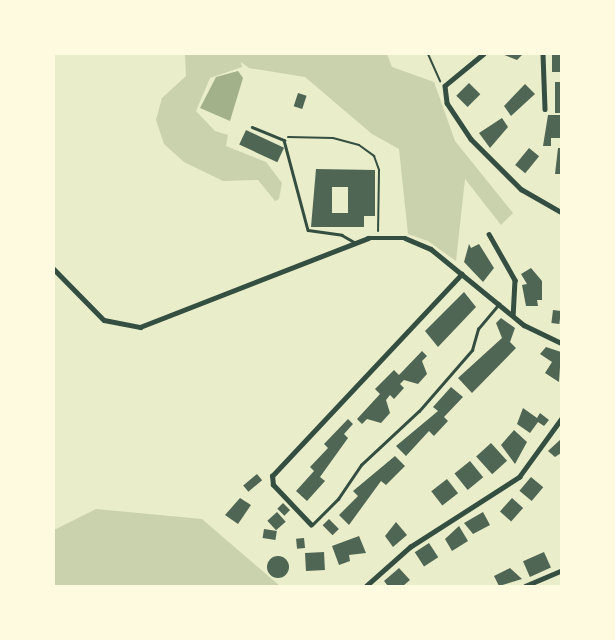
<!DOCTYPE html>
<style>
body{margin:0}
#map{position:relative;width:615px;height:640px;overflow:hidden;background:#e9edc9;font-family:Overpass,sans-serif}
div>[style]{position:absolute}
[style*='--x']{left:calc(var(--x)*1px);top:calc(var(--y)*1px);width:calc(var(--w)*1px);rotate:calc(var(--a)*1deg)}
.green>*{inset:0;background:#cad2ad}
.water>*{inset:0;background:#a3b18a}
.building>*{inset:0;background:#4f6655;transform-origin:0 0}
.round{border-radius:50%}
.path>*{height:2px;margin:-1px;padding:0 1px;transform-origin:1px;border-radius:1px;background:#344e41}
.service>*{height:2.5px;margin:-1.25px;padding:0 1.25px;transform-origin:1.25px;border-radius:1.25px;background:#344e41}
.minor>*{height:4.5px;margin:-2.25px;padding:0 2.25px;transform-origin:2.25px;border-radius:2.25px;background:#344e41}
span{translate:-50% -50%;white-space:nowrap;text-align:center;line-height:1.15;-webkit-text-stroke:4.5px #fefae0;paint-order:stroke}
.frame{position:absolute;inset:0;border:55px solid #fefae0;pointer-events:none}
</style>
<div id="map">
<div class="green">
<div style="clip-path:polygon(185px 54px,387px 54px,392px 67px,434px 82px,455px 141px,513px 213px,501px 225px,465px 179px,456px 261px,428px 241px,408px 234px,399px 149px,372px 134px,305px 77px,249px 68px,241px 62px,242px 67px,210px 78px,196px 111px,215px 131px,228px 135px,226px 146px,266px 162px,282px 183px,279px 199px,275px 201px,258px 180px,223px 181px,184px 162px,164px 144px,156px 120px,162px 98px,186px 76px)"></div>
<div style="clip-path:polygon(96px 509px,202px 519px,280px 586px,54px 586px,54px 530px)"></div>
</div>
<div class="water">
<div style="clip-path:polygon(238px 71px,243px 78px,230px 121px,200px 108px,216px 77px)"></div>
</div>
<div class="building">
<div style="clip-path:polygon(502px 54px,523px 54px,517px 60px)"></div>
<div style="left:552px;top:54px;width:9px;height:18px"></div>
<div style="left:555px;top:82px;width:6px;height:31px"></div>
<div style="left:469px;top:83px;width:16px;height:18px;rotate:45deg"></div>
<div style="clip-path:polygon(525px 84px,535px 94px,511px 116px,504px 106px)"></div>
<div style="left:298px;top:93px;width:9px;height:14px;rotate:18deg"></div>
<div style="clip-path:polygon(548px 115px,561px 115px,561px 138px,551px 138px,551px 146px,543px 146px)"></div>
<div style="clip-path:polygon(502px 118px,508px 127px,490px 148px,479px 133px)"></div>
<div style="left:246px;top:130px;width:42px;height:16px;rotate:25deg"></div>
<div style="left:529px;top:148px;width:13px;height:22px;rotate:39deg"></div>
<div style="clip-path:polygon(558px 148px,561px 148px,561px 174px,555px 174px)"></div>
<div style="clip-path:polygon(evenodd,316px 169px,375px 170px,375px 216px,364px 216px,364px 227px,311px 227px,316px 169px,332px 187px,348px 187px,348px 213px,332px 213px,332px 187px)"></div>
<div style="clip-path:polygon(469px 244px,471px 248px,479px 244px,494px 268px,483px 282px,464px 262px)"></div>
<div style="clip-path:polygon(531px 268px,542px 281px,542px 300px,537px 300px,538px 306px,526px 306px,522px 285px,527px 284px,521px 274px)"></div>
<div style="clip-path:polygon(464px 292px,476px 307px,438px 347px,425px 331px)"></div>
<div style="left:553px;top:310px;width:8px;height:13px;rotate:7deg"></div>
<div style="clip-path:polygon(501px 318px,515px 328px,510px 342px,516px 348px,472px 393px,458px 378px,502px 338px,496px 323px)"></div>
<div style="clip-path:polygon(546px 347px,561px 352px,559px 382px,545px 373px,552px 362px,540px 354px)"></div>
<div style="clip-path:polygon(422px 351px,427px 356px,422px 361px,427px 374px,418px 384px,404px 380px,400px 384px,404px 388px,394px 399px,390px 395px,386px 400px,390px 413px,381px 423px,367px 419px,362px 424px,357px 419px,380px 394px,375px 389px,394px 370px,399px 375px)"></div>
<div style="clip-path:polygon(451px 387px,463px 397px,444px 417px,448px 421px,434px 436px,429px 431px,406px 456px,396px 446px,438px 411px,433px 407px)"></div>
<div style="clip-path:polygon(523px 408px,537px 418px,540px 413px,549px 420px,544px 426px,538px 422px,530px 433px,517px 424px)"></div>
<div style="clip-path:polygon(348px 419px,353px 424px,344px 434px,348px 438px,320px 477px,325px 481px,307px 501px,296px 491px,314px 471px,310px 467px,328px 448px,324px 444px)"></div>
<div style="clip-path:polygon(514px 430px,527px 442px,515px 464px,501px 445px)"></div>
<div style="clip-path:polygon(561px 439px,561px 453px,555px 457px,548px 451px)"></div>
<div style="left:491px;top:443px;width:24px;height:20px;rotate:48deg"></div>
<div style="clip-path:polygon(395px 456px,405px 466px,386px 485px,381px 481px,349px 525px,339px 515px,358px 496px,353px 491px)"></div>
<div style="left:470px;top:461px;width:21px;height:20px;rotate:51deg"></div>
<div style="left:257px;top:474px;width:8px;height:18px;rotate:50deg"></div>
<div style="left:531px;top:477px;width:16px;height:18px;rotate:40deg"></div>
<div style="left:447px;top:479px;width:18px;height:20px;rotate:52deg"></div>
<div style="clip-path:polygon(240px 498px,251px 505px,238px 524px,225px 515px)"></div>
<div style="left:512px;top:498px;width:15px;height:18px;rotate:42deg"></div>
<div style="left:283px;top:503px;width:10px;height:8px;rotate:45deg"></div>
<div style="left:277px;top:512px;width:13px;height:13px;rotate:48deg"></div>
<div style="clip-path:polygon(483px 512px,490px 525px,473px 534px,464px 523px)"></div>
<div style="left:329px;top:519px;width:14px;height:9px;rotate:45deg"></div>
<div style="clip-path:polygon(396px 522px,407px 535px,393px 547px,385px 536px)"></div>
<div style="clip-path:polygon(459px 526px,468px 541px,452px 551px,445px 539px)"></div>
<div style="left:264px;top:529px;width:13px;height:9px;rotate:9deg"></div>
<div style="clip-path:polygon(359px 536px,366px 553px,349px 555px,350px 561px,339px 565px,332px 546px)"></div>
<div style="left:304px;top:538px;width:10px;height:8px;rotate:84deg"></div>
<div style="left:429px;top:543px;width:17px;height:17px;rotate:57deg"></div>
<div style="left:324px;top:552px;width:18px;height:19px;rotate:87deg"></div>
<div style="left:544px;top:552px;width:17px;height:23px;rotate:66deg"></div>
<div class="round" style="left:267px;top:556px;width:22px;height:22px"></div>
<div style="clip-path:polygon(399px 568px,410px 580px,403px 586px,388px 586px,384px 581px)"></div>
<div style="clip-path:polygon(510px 568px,522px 579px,499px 586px,494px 576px)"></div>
</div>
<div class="path">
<div style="--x:428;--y:54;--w:30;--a:66"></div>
<div style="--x:288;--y:137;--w:45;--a:1.3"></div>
<div style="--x:333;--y:138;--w:27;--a:15"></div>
<div style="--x:359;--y:145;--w:19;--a:36"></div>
<div style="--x:374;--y:156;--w:15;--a:70"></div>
<div style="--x:379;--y:170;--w:61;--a:90.9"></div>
</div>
<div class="service">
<div style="--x:252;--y:127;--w:35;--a:22"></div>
<div style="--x:284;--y:140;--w:93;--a:75.1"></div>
<div style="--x:308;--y:230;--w:34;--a:8"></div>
<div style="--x:342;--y:235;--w:14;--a:30"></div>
<div style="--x:312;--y:525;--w:37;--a:-45"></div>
<div style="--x:338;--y:499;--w:41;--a:-55.9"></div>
<div style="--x:361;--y:465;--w:79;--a:-43"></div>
<div style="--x:419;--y:411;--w:81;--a:-49"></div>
<div style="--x:472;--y:350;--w:22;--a:-74"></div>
<div style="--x:478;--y:329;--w:33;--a:-50"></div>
</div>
<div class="minor">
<div style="--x:484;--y:54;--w:50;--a:140.6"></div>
<div style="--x:445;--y:86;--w:17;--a:83"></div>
<div style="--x:447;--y:103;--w:43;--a:56.3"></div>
<div style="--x:471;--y:139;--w:71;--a:45"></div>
<div style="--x:521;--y:189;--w:46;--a:29.9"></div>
<div style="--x:543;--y:54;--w:55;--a:87.9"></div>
<div style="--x:489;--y:234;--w:53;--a:60.5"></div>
<div style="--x:515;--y:280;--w:35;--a:93"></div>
<div style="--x:54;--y:269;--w:71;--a:45.6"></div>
<div style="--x:104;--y:320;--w:37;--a:11"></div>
<div style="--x:140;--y:327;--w:245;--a:-21.3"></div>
<div style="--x:368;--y:238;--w:37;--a:0"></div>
<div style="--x:405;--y:238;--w:28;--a:23"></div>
<div style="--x:431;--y:249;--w:120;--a:39.3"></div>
<div style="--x:524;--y:325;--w:41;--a:25.9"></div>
<div style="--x:311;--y:525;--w:55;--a:-133.5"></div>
<div style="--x:273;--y:485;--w:9;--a:-96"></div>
<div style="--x:272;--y:476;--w:277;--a:-46.8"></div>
<div style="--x:366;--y:586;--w:59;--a:-41.6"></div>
<div style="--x:410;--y:547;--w:130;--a:-32.7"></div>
<div style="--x:519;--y:477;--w:72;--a:-54.1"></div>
<div style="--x:525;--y:586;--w:39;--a:-23"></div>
</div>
<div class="frame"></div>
</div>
